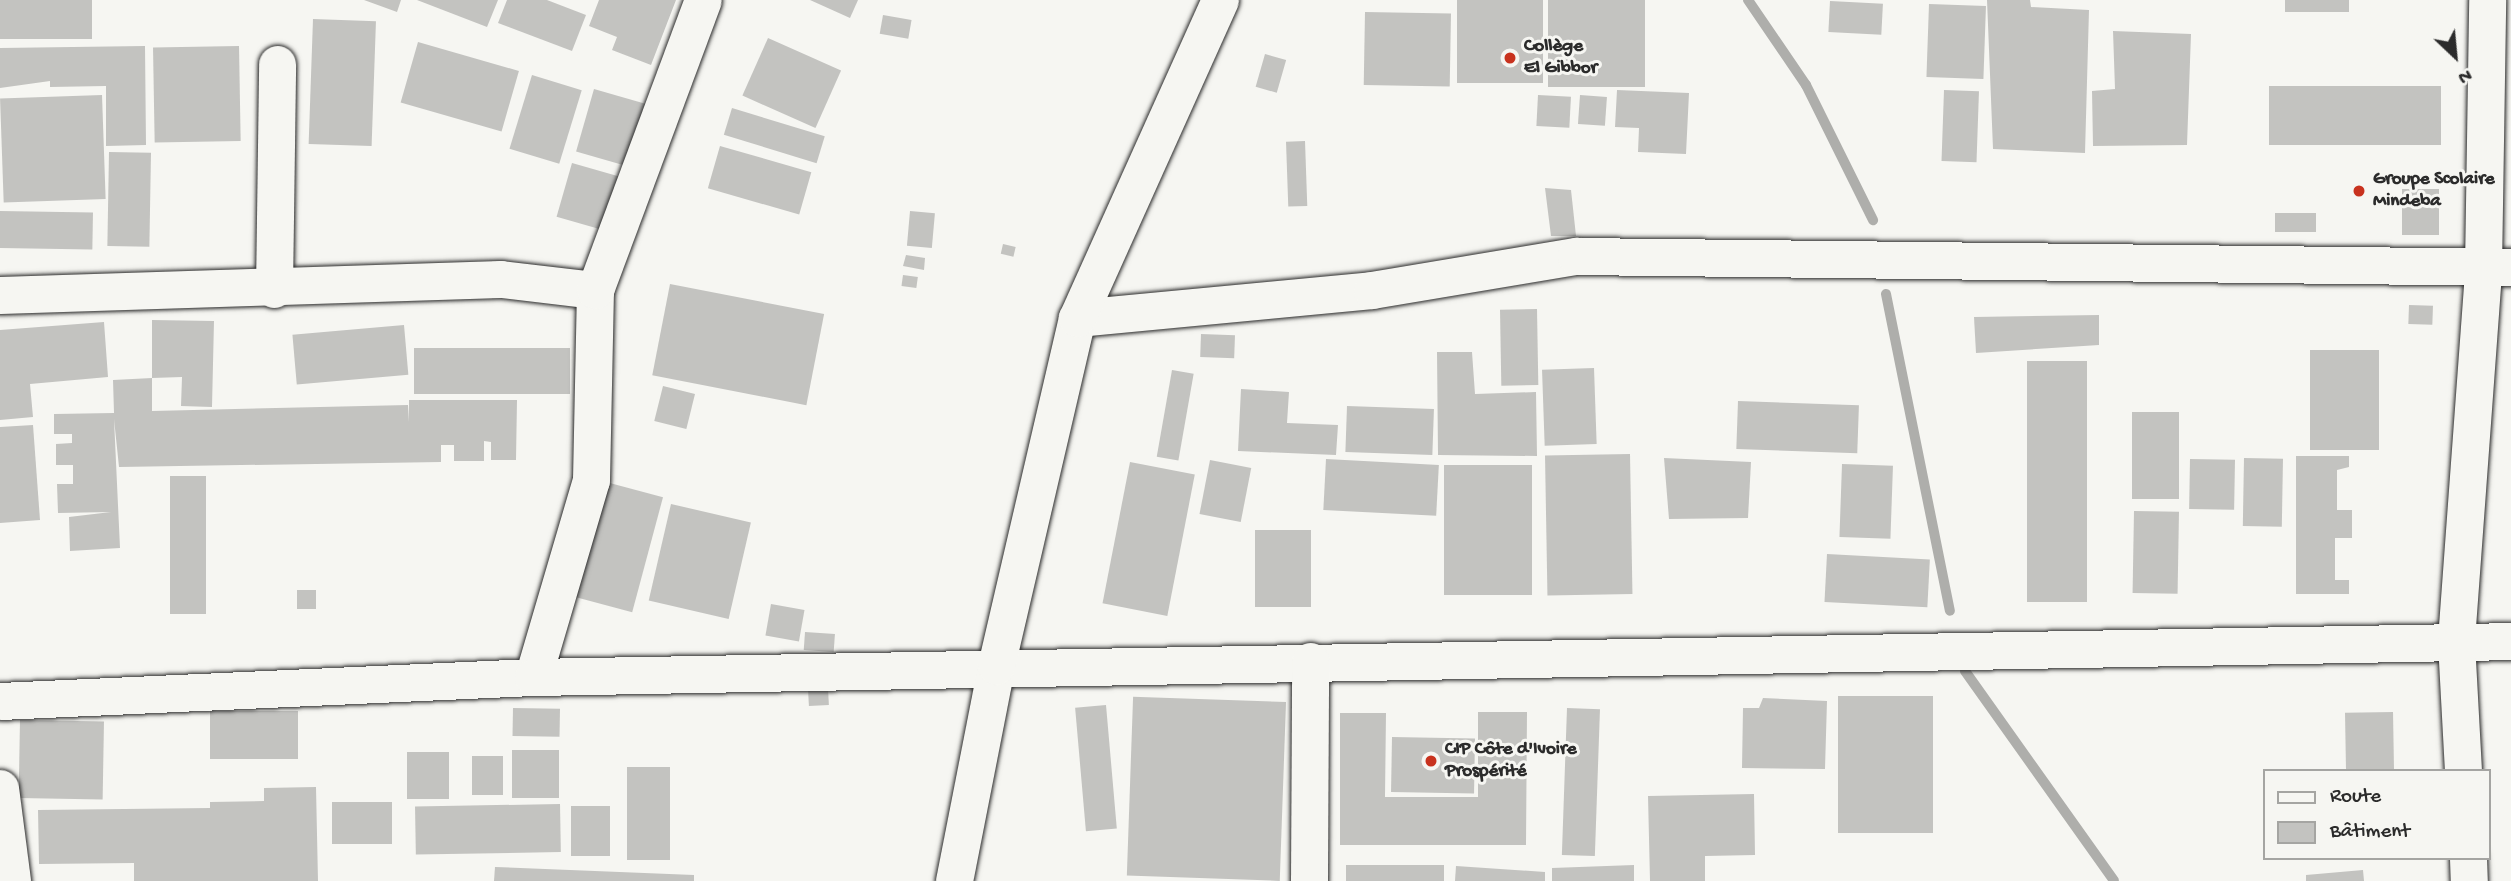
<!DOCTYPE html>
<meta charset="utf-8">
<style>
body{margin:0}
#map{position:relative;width:2511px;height:881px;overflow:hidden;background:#f6f6f2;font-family:"Gochi Hand",sans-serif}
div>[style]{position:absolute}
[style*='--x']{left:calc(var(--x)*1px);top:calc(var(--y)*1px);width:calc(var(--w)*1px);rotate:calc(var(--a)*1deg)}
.stream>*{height:10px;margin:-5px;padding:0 5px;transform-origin:5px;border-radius:5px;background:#aeaeab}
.building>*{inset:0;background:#c3c3c0;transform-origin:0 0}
.roads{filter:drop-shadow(0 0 2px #2b2b2b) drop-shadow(0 0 2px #2b2b2b)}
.minor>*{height:37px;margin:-18.5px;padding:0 18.5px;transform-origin:18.5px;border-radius:18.5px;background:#f6f6f2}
.dots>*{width:19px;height:19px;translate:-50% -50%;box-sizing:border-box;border:4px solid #f6f6f2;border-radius:50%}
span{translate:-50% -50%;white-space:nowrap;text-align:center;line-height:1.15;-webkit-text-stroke:6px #f6f6f2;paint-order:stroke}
.poi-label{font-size:19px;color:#2b2b2b;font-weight:700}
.left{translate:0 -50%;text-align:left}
.legend{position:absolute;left:2263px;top:769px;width:228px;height:91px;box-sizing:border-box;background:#f6f6f2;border:2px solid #a5a5a2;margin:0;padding:9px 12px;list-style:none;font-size:21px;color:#2b2b2b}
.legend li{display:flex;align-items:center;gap:14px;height:35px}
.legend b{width:35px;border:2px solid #a5a5a2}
.north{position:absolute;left:2420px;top:21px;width:70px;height:70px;-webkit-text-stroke:5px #f6f6f2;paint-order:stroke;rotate:154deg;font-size:19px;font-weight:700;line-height:28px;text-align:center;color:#2b2b2b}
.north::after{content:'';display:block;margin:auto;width:24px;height:32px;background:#2b2b2b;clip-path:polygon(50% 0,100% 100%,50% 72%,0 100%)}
</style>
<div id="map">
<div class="stream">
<div style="--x:1748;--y:0;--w:103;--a:55.7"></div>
<div style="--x:1806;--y:85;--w:151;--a:63.6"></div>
<div style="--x:1886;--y:294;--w:323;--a:78.6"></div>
<div style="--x:1965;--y:671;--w:257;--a:54.6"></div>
</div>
<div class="building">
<div style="left:0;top:0;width:92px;height:39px"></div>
<div style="clip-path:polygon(364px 0,401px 0,397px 12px)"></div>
<div style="clip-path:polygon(417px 0,498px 0,487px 27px)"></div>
<div style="clip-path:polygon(507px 0,547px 0,586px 15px,572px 51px,498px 23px)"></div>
<div style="clip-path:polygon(599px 0,676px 0,651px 65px,612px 50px,617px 37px,589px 26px)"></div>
<div style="clip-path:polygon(810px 0,858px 0,850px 18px)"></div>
<div style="left:1457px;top:0;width:86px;height:83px"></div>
<div style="left:1548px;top:0;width:97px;height:87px"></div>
<div style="clip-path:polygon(1987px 0,2030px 0,2031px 7px,2089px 10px,2085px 153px,1993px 149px)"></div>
<div style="left:2285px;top:0;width:64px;height:12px"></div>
<div style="left:1830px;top:1px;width:53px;height:31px;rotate:3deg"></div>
<div style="left:1929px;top:4px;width:57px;height:73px;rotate:2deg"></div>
<div style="left:1365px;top:12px;width:86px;height:73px;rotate:1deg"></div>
<div style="left:883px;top:15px;width:29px;height:19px;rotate:10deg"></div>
<div style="left:313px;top:19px;width:63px;height:125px;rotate:2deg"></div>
<div style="clip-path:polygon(2113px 31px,2191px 34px,2187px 145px,2093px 146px,2092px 91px,2115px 89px)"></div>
<div style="left:768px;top:38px;width:80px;height:63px;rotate:24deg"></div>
<div style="left:418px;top:42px;width:105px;height:63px;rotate:16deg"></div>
<div style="clip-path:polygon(145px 46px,146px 145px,106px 146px,106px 86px,50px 87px,50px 81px,0 88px,0 48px)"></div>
<div style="left:239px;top:46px;width:95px;height:86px;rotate:89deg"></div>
<div style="left:1265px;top:54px;width:22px;height:34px;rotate:16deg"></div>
<div style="left:532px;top:75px;width:52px;height:77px;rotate:17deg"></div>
<div style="left:2441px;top:86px;width:59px;height:172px;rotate:90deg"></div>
<div style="left:594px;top:89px;width:56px;height:65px;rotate:16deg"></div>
<div style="clip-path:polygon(1617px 90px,1689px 93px,1686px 154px,1638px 152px,1639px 128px,1615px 127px)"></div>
<div style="left:1944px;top:90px;width:35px;height:71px;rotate:2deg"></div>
<div style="left:102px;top:95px;width:104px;height:102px;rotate:88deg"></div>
<div style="left:1538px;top:95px;width:33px;height:31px;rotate:3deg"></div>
<div style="left:1580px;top:95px;width:27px;height:29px;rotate:4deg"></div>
<div style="left:732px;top:108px;width:97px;height:28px;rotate:17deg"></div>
<div style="left:1305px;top:141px;width:65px;height:19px;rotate:88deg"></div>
<div style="left:720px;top:146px;width:95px;height:44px;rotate:16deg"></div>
<div style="left:109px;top:152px;width:42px;height:94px;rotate:1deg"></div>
<div style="left:572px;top:163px;width:50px;height:56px;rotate:16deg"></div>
<div style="clip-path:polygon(1545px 188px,1571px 190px,1576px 236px,1551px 236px)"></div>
<div style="left:2402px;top:189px;width:37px;height:46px"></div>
<div style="left:0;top:211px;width:93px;height:37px;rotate:1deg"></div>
<div style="left:910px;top:211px;width:25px;height:35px;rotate:5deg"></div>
<div style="left:2316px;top:213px;width:19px;height:41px;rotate:90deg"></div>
<div style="left:1003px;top:244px;width:13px;height:10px;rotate:13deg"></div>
<div style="clip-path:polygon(906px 255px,925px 258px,924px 270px,903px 266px)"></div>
<div style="left:903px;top:275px;width:15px;height:11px;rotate:8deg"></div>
<div style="left:670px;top:284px;width:157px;height:93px;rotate:11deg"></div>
<div style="left:2409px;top:305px;width:24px;height:19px;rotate:2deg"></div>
<div style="left:1537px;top:309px;width:76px;height:37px;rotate:89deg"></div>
<div style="clip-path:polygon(2099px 315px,2099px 345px,1976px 353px,1974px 317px)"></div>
<div style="clip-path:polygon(152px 320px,214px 321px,212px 407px,181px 406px,182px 377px,152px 378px)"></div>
<div style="clip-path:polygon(104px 322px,108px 377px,30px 384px,33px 417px,0 420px,0 330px)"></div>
<div style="left:404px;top:325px;width:50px;height:112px;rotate:85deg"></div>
<div style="left:1201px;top:334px;width:34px;height:23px;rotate:2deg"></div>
<div style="left:570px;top:348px;width:46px;height:156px;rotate:90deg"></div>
<div style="left:2310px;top:350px;width:69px;height:100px"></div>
<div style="clip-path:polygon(1437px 352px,1472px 352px,1475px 394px,1536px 392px,1537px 456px,1438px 455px)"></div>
<div style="left:2087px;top:361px;width:241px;height:60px;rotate:90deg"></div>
<div style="left:1594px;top:368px;width:76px;height:52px;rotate:88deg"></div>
<div style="left:1172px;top:370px;width:22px;height:88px;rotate:10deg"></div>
<div style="clip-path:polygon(152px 378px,152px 411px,408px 405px,409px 422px,409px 400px,517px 400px,516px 460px,491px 460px,491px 442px,484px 441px,484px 461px,454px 461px,454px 445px,441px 445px,441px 462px,119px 467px,114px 419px,120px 548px,70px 551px,69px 517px,111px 512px,58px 513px,57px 484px,73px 484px,73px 465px,56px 465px,56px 444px,72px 443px,72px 434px,54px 434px,54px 414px,114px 413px,113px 380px)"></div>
<div style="left:663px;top:386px;width:33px;height:36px;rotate:14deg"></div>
<div style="clip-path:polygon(1241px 389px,1289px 392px,1287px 423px,1338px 425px,1336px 455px,1238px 451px)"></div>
<div style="left:1738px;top:401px;width:121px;height:48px;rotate:2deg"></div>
<div style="left:1347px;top:406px;width:87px;height:46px;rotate:2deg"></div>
<div style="left:2132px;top:412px;width:47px;height:87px"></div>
<div style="clip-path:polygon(33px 425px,40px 520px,0 523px,0 427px)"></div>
<div style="left:1630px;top:454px;width:140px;height:85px;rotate:89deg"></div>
<div style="clip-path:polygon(2296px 456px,2349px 456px,2349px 467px,2337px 470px,2337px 510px,2352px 510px,2352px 538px,2335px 538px,2335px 580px,2349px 580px,2349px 594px,2296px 594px)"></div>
<div style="clip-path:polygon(1664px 458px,1751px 462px,1748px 518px,1669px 519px)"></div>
<div style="left:2244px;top:458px;width:39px;height:68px;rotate:1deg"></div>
<div style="left:1326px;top:459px;width:113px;height:51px;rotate:3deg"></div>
<div style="left:2190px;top:459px;width:45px;height:50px;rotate:1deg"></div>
<div style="left:1210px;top:460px;width:42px;height:55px;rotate:11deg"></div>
<div style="left:1130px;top:462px;width:66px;height:144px;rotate:11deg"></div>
<div style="left:1842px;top:464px;width:51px;height:73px;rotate:2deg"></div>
<div style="left:1532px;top:465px;width:130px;height:88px;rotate:90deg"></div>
<div style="left:170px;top:476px;width:36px;height:138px"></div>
<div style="left:606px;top:482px;width:59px;height:119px;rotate:15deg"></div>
<div style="left:671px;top:504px;width:82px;height:99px;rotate:13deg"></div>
<div style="left:2134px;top:511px;width:45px;height:82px;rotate:1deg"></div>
<div style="left:1311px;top:530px;width:77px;height:56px;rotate:90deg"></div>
<div style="left:1827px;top:554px;width:103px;height:48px;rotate:3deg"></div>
<div style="left:297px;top:590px;width:19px;height:19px"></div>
<div style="left:771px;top:604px;width:34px;height:32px;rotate:10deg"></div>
<div style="left:805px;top:632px;width:30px;height:18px;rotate:4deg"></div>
<div style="left:828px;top:688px;width:17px;height:20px;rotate:87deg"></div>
<div style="left:1838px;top:696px;width:95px;height:137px"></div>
<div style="clip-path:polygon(1763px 698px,1827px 701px,1825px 769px,1742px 768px,1743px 708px,1759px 708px)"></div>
<div style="left:1286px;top:702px;width:179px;height:153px;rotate:92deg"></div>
<div style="left:1106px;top:705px;width:124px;height:31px;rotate:85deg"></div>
<div style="left:513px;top:708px;width:47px;height:28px;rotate:1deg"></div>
<div style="left:1567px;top:708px;width:33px;height:147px;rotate:2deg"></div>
<div style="left:298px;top:711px;width:48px;height:88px;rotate:90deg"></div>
<div style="clip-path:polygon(1478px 712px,1527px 712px,1526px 845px,1340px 845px,1340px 713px,1386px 713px,1385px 797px,1478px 797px)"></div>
<div style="left:2393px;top:712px;width:59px;height:48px;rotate:89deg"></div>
<div style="left:20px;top:720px;width:84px;height:78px;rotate:1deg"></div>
<div style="left:1392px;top:737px;width:83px;height:55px;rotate:1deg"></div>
<div style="left:512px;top:750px;width:47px;height:48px"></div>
<div style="left:449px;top:752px;width:47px;height:42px;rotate:90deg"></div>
<div style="left:503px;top:756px;width:39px;height:31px;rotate:90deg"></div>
<div style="left:627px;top:767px;width:43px;height:93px"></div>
<div style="clip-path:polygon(316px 787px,318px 881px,134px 881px,134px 863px,39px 864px,38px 810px,210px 808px,210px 802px,264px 801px,264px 788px)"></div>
<div style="clip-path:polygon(1754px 794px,1755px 855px,1705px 856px,1705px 881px,1650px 881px,1648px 796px)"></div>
<div style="left:392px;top:802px;width:42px;height:60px;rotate:90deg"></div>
<div style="left:560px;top:804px;width:48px;height:145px;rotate:89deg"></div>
<div style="left:610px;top:806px;width:50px;height:39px;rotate:90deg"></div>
<div style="left:1346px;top:865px;width:98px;height:16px"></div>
<div style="clip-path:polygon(1634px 865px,1634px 881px,1552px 881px,1552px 868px)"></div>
<div style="clip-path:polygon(1456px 866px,1545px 872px,1545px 881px,1455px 881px)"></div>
<div style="clip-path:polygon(495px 867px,694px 875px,694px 881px,494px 881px)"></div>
<div style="clip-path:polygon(2363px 870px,2364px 881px,2306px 881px,2306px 875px)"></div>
</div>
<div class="roads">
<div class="minor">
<div style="--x:274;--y:289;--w:225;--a:-89.2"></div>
<div style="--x:0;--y:295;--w:501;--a:-1.83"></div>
<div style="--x:501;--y:279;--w:95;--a:6.7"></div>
<div style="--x:1077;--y:318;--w:296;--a:-5.4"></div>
<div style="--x:1372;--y:290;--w:207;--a:-9.5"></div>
<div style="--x:1576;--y:256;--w:935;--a:0.67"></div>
<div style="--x:533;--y:677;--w:205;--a:-73.6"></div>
<div style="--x:591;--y:480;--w:190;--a:-88.8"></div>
<div style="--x:595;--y:290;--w:309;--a:-69.6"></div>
<div style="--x:0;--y:701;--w:534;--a:-2.58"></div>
<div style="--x:533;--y:677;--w:1978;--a:-1.04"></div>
<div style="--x:2463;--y:771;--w:131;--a:-93.1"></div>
<div style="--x:2456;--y:640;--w:373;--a:-85.8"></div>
<div style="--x:2483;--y:268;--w:268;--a:-89.1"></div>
<div style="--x:0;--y:788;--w:94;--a:82.6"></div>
<div style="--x:2468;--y:858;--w:23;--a:88"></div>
<div style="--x:954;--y:881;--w:219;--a:-78.9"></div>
<div style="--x:996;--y:666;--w:357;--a:-76.9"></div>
<div style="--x:1077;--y:318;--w:349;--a:-65.8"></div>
<div style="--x:1309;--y:881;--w:220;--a:-89.7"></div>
</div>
</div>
<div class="dots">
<div style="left:1510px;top:58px;background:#c8321e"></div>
<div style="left:2359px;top:191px;background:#c8321e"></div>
<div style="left:1431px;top:761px;background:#c8321e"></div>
</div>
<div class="poi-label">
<span class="left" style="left:1524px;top:58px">Collège<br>El Gibbor</span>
<span class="left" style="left:2373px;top:191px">Groupe Scolaire<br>Mindeba</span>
<span class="left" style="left:1445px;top:761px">CIP Côte d'Ivoire<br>Prospérité</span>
</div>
<ul class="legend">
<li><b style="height:9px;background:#f6f6f2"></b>Route</li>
<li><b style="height:19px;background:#c3c3c0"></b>Bâtiment</li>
</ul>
<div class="north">N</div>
</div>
